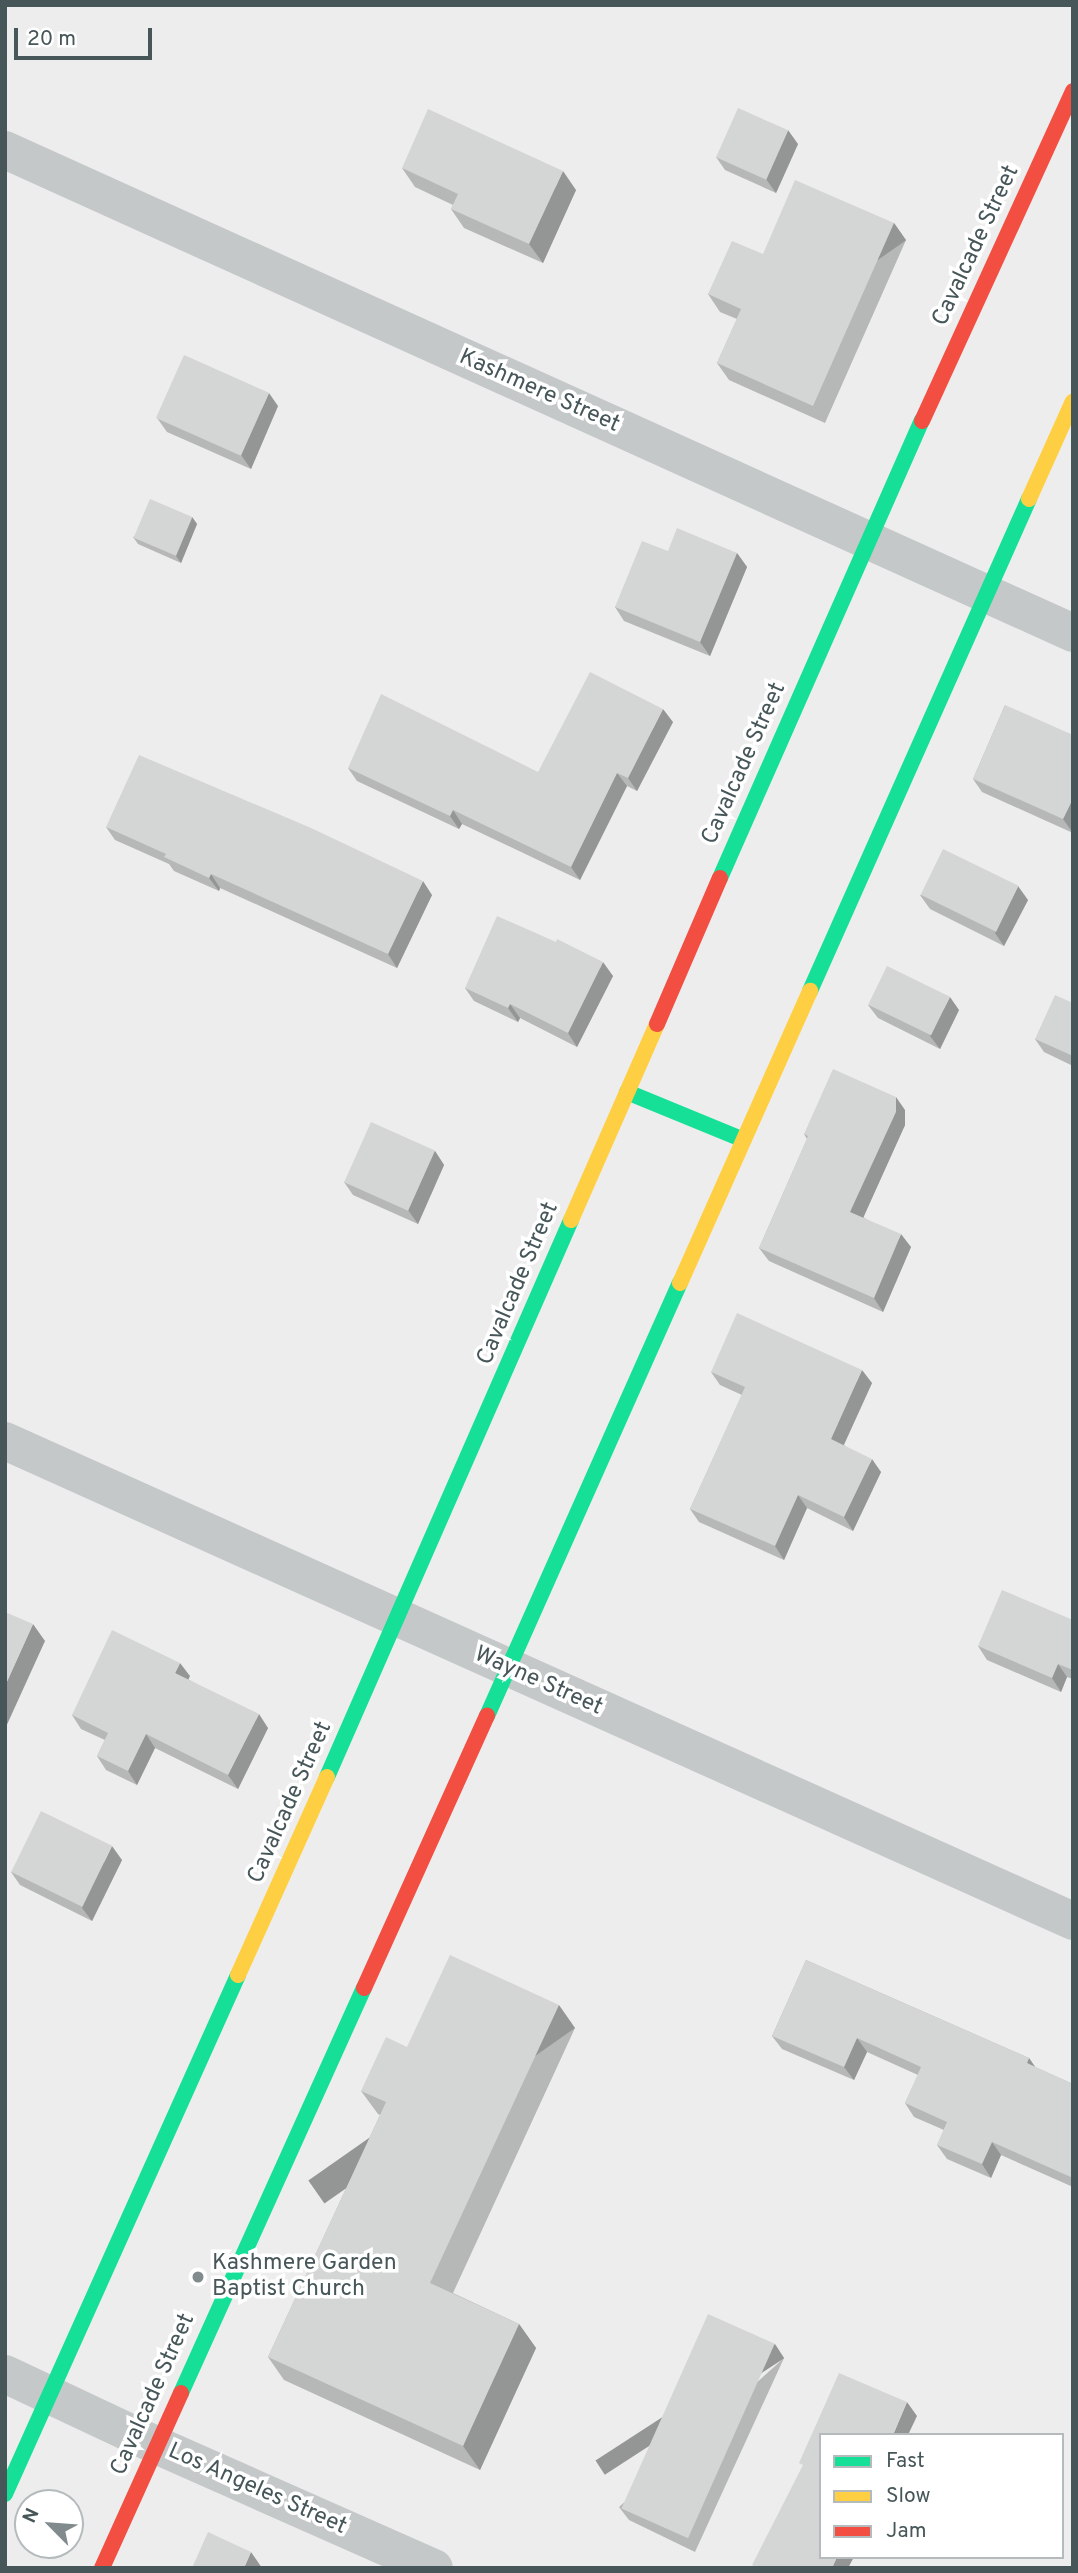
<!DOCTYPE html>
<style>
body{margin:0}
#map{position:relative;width:1078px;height:2573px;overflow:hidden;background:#eeeded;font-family:Overpass,sans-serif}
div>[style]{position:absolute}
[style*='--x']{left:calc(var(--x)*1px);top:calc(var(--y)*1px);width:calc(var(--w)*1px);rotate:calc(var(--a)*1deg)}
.street>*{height:38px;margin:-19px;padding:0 19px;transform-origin:19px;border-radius:19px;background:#c5c8c9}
.fast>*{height:16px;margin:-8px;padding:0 8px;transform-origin:8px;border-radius:8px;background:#16e098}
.slow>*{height:16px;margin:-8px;padding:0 8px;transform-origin:8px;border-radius:8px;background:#ffcf43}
.jam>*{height:16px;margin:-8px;padding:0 8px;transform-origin:8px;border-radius:8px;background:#f24e42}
.wall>*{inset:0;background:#b6b7b7}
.shaded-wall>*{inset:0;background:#949595;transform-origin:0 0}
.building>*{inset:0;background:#d4d5d5;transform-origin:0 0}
.dots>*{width:19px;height:19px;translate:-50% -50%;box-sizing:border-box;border:4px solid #fff;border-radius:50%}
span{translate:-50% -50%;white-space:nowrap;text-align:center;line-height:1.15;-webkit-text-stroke:7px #fff;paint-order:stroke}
.street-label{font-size:23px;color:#465659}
.poi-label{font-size:23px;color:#465659}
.left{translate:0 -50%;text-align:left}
.frame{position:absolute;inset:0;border:7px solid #465659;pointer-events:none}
.legend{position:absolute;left:819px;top:2433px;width:245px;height:126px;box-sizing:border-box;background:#fff;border:2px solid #b5bbbd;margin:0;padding:9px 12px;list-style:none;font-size:21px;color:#465659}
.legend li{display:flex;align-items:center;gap:14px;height:35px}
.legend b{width:35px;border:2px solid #b5bbbd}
.north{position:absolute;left:14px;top:2489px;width:70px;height:70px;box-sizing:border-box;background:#fff;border:2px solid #b5bbbd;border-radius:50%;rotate:295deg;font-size:19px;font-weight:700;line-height:28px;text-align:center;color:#465659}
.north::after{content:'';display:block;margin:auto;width:24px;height:32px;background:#818b8d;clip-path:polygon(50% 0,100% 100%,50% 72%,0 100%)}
.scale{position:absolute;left:14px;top:28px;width:138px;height:32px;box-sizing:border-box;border:4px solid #465659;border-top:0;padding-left:9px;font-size:21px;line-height:24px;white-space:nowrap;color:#465659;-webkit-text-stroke:5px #fff;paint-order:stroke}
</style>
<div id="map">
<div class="street">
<div style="--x:5;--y:150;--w:1172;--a:24.33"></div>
<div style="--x:5;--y:1441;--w:1171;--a:24.2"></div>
<div style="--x:5;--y:2374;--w:167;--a:25.2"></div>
<div style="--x:156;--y:2445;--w:304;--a:23.9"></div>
</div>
<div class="fast">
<div style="--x:720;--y:878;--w:500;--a:-66.2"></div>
<div style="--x:810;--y:991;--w:539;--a:-66.01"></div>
<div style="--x:627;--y:1092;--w:126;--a:22.3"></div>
<div style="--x:487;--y:1716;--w:474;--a:-66"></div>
<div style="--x:327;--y:1777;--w:608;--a:-66.34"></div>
<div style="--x:181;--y:2393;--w:444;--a:-65.7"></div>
<div style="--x:5;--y:2494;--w:569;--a:-65.82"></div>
</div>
<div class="slow">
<div style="--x:1029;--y:499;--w:107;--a:-65.8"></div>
<div style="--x:571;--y:1220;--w:214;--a:-66.3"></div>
<div style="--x:680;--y:1283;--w:320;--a:-66"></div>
<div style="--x:238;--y:1975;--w:217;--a:-65.8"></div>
</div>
<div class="jam">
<div style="--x:922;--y:421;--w:363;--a:-65.4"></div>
<div style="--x:657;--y:1024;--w:159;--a:-66.7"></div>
<div style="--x:364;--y:1988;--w:299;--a:-65.7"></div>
<div style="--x:102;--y:2568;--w:192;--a:-65.7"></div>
</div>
<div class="wall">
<div style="clip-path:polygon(798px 144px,776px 193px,725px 170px,716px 157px)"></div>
<div style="clip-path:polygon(402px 168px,576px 190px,543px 263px,464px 228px,451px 209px,453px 205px,415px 187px)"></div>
<div style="clip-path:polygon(894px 223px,906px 240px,825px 423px,729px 380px,717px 363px,737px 319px,720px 312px,708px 294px,763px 254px)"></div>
<div style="clip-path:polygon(278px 406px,251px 469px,167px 432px,157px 418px)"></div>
<div style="clip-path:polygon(192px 517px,197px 524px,181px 563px,138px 544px,133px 537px)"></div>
<div style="clip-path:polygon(668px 551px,737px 553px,747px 567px,710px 656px,624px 621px,615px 607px)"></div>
<div style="clip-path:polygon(1005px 705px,1073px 833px,982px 792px,973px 779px)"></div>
<div style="clip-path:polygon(673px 722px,637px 791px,627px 786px,580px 880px,462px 824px,459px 829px,357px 781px,348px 768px,538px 772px)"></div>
<div style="clip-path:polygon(106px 827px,432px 895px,397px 968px,220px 888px,219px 891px,174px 871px,169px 864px,115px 840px)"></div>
<div style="clip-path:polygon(920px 895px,1028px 900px,1004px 946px,930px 909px)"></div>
<div style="clip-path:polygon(556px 942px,613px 976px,577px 1047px,520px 1018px,518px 1022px,474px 1001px,465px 988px)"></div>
<div style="clip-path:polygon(1073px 1003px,1073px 1066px,1044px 1052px,1035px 1039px)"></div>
<div style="clip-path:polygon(868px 1005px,959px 1010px,940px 1049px,878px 1018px)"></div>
<div style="clip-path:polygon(905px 1110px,905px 1125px,863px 1217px,911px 1247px,883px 1312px,769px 1261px,759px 1248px,807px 1139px,804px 1134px)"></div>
<div style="clip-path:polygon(435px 1151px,444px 1165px,418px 1224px,353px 1195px,344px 1182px)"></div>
<div style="clip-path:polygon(711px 1372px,872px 1383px,844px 1445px,881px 1472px,853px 1531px,807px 1508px,784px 1560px,699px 1522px,690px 1509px,742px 1395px,720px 1385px)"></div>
<div style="clip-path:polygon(1073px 1620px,1073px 1679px,1067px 1677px,1061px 1692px,987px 1660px,978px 1646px)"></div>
<div style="clip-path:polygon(190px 1676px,188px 1679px,268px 1728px,238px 1789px,155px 1748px,137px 1785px,106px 1770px,97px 1756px,105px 1740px,81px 1729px,72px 1715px)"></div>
<div style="clip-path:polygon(122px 1860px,92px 1921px,20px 1885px,11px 1872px)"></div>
<div style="clip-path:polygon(806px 1960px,1029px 2058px,1035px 2067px,1073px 2084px,1073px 2187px,1001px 2155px,991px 2178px,947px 2159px,937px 2145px,944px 2130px,914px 2117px,905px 2103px,918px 2075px,867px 2052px,854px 2080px,782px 2049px,772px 2036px)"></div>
<div style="clip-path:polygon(575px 2028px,453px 2293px,519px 2324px,536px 2348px,480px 2470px,284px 2380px,268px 2357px,380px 2115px,378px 2114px,361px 2091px,407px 2047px)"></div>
<div style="clip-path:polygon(784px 2358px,695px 2552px,629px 2520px,619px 2507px)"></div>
</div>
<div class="shaded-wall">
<div style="clip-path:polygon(788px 130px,798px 144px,776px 193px,766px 179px)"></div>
<div style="clip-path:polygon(563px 171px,576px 190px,543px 263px,529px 244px)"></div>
<div style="left:894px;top:223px;width:21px;height:200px;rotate:55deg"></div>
<div style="clip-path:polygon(269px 393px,278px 406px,251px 469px,241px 455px)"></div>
<div style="clip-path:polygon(192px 517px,197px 524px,181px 563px,176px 556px)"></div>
<div style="clip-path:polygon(737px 553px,747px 567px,710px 656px,700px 642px)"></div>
<div style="clip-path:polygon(663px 709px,673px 722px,637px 791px,628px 778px)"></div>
<div style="clip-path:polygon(617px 773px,627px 786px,580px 880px,571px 867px)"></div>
<div style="clip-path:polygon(1073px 798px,1073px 833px,1063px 819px)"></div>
<div style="clip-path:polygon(453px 810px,462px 824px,459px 829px,450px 816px)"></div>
<div style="clip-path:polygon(211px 874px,220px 888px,219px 891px,209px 878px)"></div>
<div style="clip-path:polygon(423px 881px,432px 895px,397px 968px,388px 954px)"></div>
<div style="clip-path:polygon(1018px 886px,1028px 900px,1004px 946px,995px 933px)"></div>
<div style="clip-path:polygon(603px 962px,613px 976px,577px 1047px,568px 1033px)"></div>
<div style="clip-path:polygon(950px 997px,959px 1010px,940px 1049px,930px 1036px)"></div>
<div style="clip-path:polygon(510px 1004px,520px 1018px,518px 1022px,508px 1008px)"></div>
<div style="clip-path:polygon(896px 1097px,905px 1110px,905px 1125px,860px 1225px,850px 1212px)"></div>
<div style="clip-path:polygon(435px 1151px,444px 1165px,418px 1224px,408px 1210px)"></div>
<div style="clip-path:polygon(901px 1234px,911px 1247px,883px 1312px,874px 1298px)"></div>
<div style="clip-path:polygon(862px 1370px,872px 1383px,840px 1453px,831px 1439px)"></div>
<div style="clip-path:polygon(872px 1459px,881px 1472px,853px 1531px,844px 1517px)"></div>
<div style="clip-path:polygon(798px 1495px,807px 1508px,784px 1560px,775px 1546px)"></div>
<div style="clip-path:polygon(33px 1624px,45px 1641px,5px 1729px,5px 1686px)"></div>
<div style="clip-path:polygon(180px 1663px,190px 1676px,185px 1686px,175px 1673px)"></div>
<div style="clip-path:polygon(1058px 1664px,1067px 1677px,1061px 1692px,1052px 1678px)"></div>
<div style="clip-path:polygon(259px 1714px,268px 1728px,238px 1789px,228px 1775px)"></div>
<div style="clip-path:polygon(146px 1734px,155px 1748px,137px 1785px,128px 1771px)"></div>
<div style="clip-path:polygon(112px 1846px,122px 1860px,92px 1921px,82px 1908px)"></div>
<div style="left:559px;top:2005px;width:28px;height:306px;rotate:55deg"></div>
<div style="clip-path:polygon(857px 2038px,867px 2052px,854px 2080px,844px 2067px)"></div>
<div style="clip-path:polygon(1029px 2058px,1038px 2071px,1027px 2063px)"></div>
<div style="clip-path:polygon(992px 2142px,1001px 2155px,991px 2178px,982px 2164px)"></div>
<div style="clip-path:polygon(519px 2324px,536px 2348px,480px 2470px,463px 2446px)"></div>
<div style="left:775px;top:2344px;width:17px;height:214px;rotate:57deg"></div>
<div style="clip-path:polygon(907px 2402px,917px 2416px,908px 2435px,893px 2435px)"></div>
<div style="clip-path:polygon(251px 2552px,262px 2568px,244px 2568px)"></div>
<div style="clip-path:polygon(837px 2557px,854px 2557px,848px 2568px,832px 2568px)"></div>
</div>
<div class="building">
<div style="left:738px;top:108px;width:55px;height:54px;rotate:24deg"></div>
<div style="clip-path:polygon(428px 109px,563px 171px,529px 244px,451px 209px,458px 194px,402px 168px)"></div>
<div style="clip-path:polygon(795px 180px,894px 223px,813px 406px,717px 363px,741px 309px,708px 294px,732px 241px,763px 254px)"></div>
<div style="left:184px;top:355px;width:93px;height:69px;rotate:24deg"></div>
<div style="left:150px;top:499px;width:46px;height:42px;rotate:23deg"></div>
<div style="clip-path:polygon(677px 528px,737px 553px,700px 642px,615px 607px,642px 541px,668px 551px)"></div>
<div style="clip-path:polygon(590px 672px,663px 709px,628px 778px,617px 773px,571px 867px,453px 810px,450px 816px,348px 768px,381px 694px,538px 772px)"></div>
<div style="clip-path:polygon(1005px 705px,1073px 735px,1073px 798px,1063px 819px,973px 779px)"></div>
<div style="clip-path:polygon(139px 755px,311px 828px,423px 881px,388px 954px,211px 874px,209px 878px,164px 857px,166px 854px,106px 827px)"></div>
<div style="left:943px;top:849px;width:84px;height:51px;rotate:26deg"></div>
<div style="clip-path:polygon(497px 916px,556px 942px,557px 939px,603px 962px,568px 1033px,510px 1004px,508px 1008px,465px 988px)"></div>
<div style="left:887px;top:966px;width:70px;height:43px;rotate:26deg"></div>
<div style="clip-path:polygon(1055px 995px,1073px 1003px,1073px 1056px,1035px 1039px)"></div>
<div style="clip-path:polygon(833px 1069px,896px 1097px,896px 1112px,850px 1212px,901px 1234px,874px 1298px,759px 1248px,808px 1136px,804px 1134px)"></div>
<div style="left:371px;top:1122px;width:70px;height:66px;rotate:24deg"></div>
<div style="clip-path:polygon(737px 1313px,862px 1370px,831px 1439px,872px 1459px,844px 1517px,798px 1495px,775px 1546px,690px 1509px,745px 1387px,711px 1372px)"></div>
<div style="clip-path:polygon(1002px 1590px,1073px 1620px,1073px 1670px,1058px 1664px,1052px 1678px,978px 1646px)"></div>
<div style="clip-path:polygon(5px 1612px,33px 1624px,5px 1686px)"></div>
<div style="clip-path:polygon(112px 1630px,180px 1663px,175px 1673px,259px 1714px,228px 1775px,146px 1734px,128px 1771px,97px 1756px,108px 1733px,72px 1715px)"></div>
<div style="left:41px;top:1811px;width:79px;height:68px;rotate:26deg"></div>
<div style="clip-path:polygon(450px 1955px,559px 2005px,430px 2283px,519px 2324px,463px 2446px,268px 2357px,386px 2102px,361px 2091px,386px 2037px,407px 2047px)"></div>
<div style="clip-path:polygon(806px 1960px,1029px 2058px,1027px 2063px,1073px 2084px,1073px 2178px,992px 2142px,982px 2164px,937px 2145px,947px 2122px,905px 2103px,921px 2067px,857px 2038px,844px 2067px,772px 2036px)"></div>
<div style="left:708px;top:2314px;width:73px;height:213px;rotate:24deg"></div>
<div style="clip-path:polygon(839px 2373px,907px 2402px,893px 2435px,821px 2435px,821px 2557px,837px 2557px,832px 2568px,758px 2568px,752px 2565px,803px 2465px,799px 2463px)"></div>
<div style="clip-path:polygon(208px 2532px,251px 2552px,244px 2568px,192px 2568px)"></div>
</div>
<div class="dots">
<div style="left:198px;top:2277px;background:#818b8d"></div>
</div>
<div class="street-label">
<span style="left:977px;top:246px;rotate:-65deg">Cavalcade Street</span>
<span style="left:539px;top:392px;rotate:24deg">Kashmere Street</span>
<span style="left:745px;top:764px;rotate:-66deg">Cavalcade Street</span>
<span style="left:519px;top:1284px;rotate:-67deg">Cavalcade Street</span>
<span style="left:538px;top:1682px;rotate:24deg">Wayne Street</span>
<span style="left:291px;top:1803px;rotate:-66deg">Cavalcade Street</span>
<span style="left:154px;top:2395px;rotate:-66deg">Cavalcade Street</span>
<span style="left:257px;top:2490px;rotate:24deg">Los Angeles Street</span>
</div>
<div class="poi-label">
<span class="left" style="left:212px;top:2277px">Kashmere Garden<br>Baptist Church</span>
</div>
<div class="frame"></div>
<ul class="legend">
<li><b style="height:9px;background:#16e098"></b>Fast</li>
<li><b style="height:9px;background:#ffcf43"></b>Slow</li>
<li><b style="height:9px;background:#f24e42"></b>Jam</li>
</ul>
<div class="north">N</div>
<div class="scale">20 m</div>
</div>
